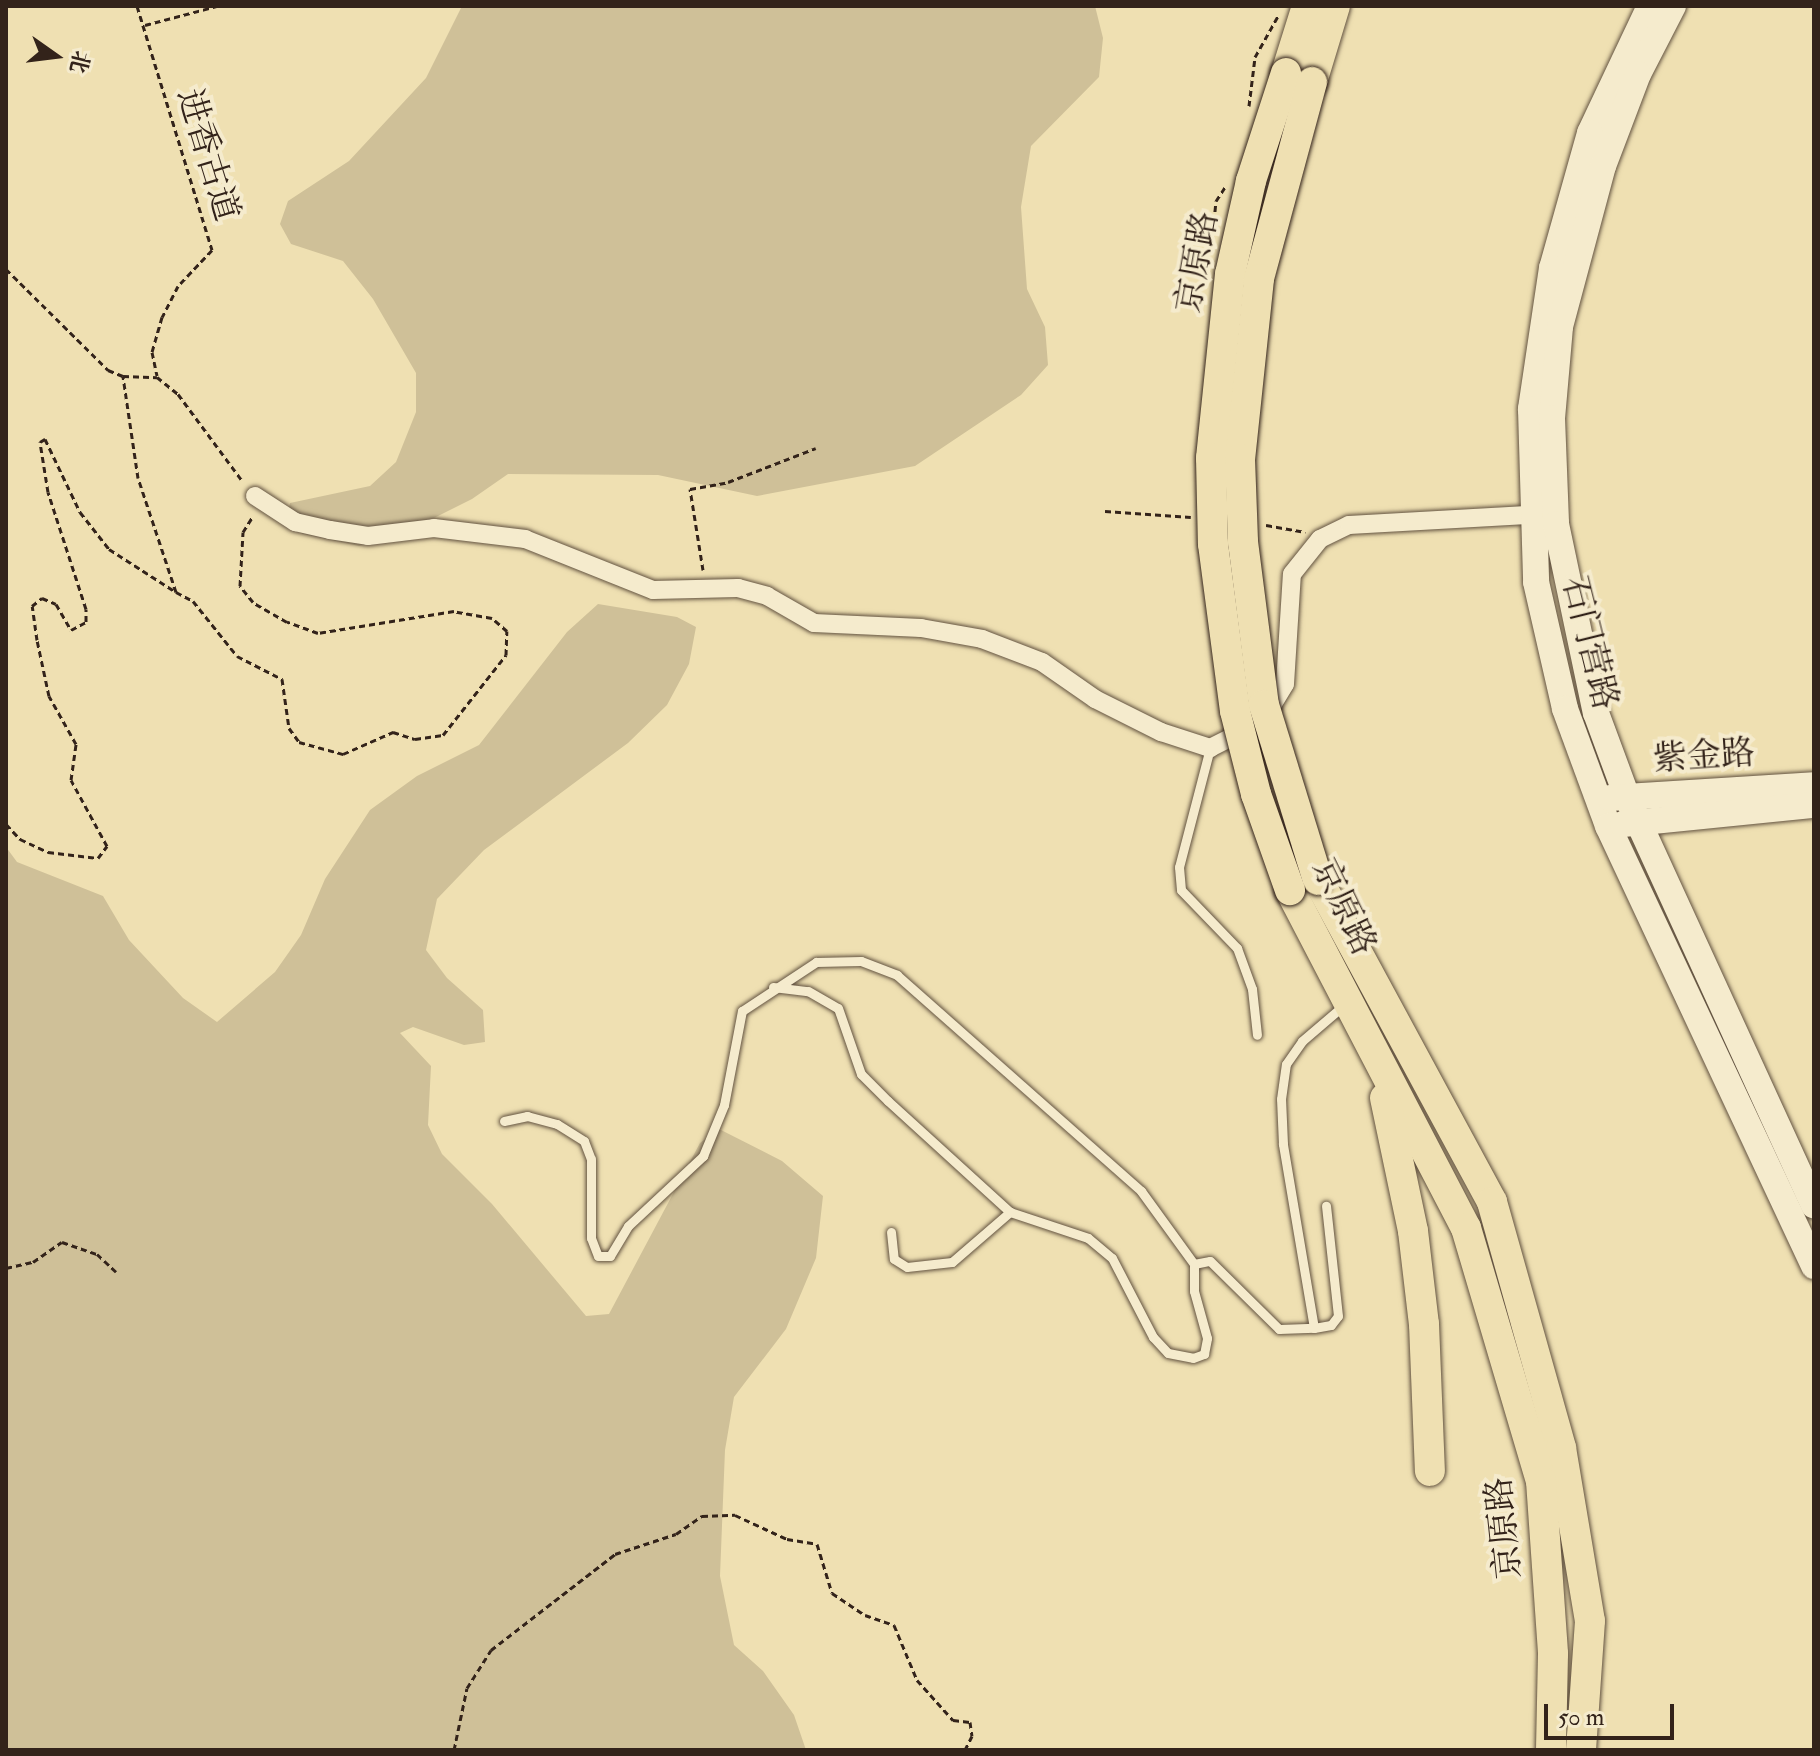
<!DOCTYPE html>
<meta charset="utf-8">
<style>
body{margin:0}
#map{position:relative;width:1820px;height:1756px;overflow:hidden;background:#efe0b2;font-family:"IM FELL Double Pica","Noto Serif SC",serif}
div>[style]{position:absolute}
[style*='--x']{left:calc(var(--x)*1px);top:calc(var(--y)*1px);width:calc(var(--w)*1px);rotate:calc(var(--a)*1deg)}
.green>*{inset:0;background:#cfc098}
.path>*{height:3px;margin-top:-1.5px;transform-origin:0;background:repeating-linear-gradient(90deg,#33231a 0 6px,transparent 0 10px)}
.roads{filter:drop-shadow(0 0 2px #625240) drop-shadow(0 0 2px #625240)}
.service>*{height:9px;margin:-4.5px;padding:0 4.5px;transform-origin:4.5px;border-radius:4.5px;background:#f5ebcd}
.minor>*{height:18px;margin:-9px;padding:0 9px;transform-origin:9px;border-radius:9px;background:#f5ebcd}
.secondary>*{height:26px;margin:-13px;padding:0 13px;transform-origin:13px;border-radius:13px;background:#f5ebcd}
.trunk>*{height:30px;margin:-15px;padding:0 15px;transform-origin:15px;border-radius:15px;background:#efe0b2}
.bridges{filter:drop-shadow(0 0 2px #33231a) drop-shadow(0 0 2px #33231a)}
.trunk-bridge>*{height:30px;margin:-15px;padding:0 15px;transform-origin:15px;border-radius:15px;background:#efe0b2}
span{translate:-50% -50%;white-space:nowrap;text-align:center;line-height:1.15;-webkit-text-stroke:8px #f5ebcd;paint-order:stroke}
.street-label{font-size:34px;color:#33231a}
.frame{position:absolute;inset:0;border:8px solid #33231a;pointer-events:none}
.north{position:absolute;left:16px;top:16px;width:80px;height:80px;-webkit-text-stroke:6px #f5ebcd;paint-order:stroke;rotate:104deg;font-size:22px;font-weight:700;line-height:32px;text-align:center;color:#33231a}
.north::after{content:'';display:block;margin:auto;width:28px;height:36px;background:#33231a;clip-path:polygon(50% 0,100% 100%,50% 72%,0 100%)}
.scale{position:absolute;left:1544px;top:1704px;width:130px;height:36px;box-sizing:border-box;border:4px solid #33231a;border-top:0;padding-left:10px;font-size:24px;line-height:28px;white-space:nowrap;color:#33231a;-webkit-text-stroke:6px #f5ebcd;paint-order:stroke}
</style>
<div id="map">
<div class="green">
<div style="clip-path:polygon(462px 6px,1095px 6px,1103px 38px,1099px 77px,1031px 146px,1021px 207px,1027px 289px,1045px 327px,1048px 365px,1021px 395px,915px 466px,757px 496px,658px 475px,508px 474px,472px 499px,396px 537px,359px 546px,303px 534px,286px 523px,290px 503px,370px 486px,396px 462px,416px 412px,416px 373px,373px 299px,343px 261px,291px 244px,280px 224px,288px 201px,349px 161px,426px 78px)"></div>
<div style="clip-path:polygon(598px 604px,677px 617px,696px 627px,689px 664px,667px 705px,628px 743px,484px 850px,437px 899px,426px 950px,447px 978px,483px 1010px,485px 1042px,464px 1045px,413px 1027px,400px 1033px,431px 1066px,428px 1125px,442px 1154px,492px 1204px,586px 1316px,609px 1314px,700px 1143px,719px 1129px,782px 1161px,823px 1196px,816px 1258px,786px 1329px,734px 1397px,725px 1450px,720px 1576px,734px 1645px,763px 1671px,794px 1715px,806px 1750px,6px 1750px,6px 847px,17px 862px,103px 896px,129px 940px,183px 998px,217px 1022px,275px 972px,301px 935px,325px 879px,370px 810px,417px 776px,479px 745px,567px 632px)"></div>
</div>
<div class="path">
<div style="--x:137;--y:6;--w:255;--a:72.9"></div>
<div style="--x:212;--y:250;--w:50;--a:133.4"></div>
<div style="--x:178;--y:286;--w:35;--a:117"></div>
<div style="--x:162;--y:317;--w:36;--a:106"></div>
<div style="--x:152;--y:352;--w:24;--a:78"></div>
<div style="--x:145;--y:25;--w:74;--a:-14.8"></div>
<div style="--x:1249;--y:106;--w:49;--a:-83"></div>
<div style="--x:1255;--y:57;--w:47;--a:-60.7"></div>
<div style="--x:1212;--y:241;--w:40;--a:-84.3"></div>
<div style="--x:1216;--y:201;--w:17;--a:-57"></div>
<div style="--x:6;--y:269;--w:144;--a:44.7"></div>
<div style="--x:108;--y:370;--w:16;--a:22"></div>
<div style="--x:1105;--y:511;--w:86;--a:4"></div>
<div style="--x:1266;--y:525;--w:40;--a:10"></div>
<div style="--x:703;--y:570;--w:82;--a:-99.1"></div>
<div style="--x:690;--y:489;--w:39;--a:-10"></div>
<div style="--x:728;--y:482;--w:94;--a:-21.1"></div>
<div style="--x:176;--y:592;--w:19;--a:28"></div>
<div style="--x:193;--y:601;--w:70;--a:51.3"></div>
<div style="--x:237;--y:656;--w:51;--a:27.1"></div>
<div style="--x:282;--y:679;--w:49;--a:81.9"></div>
<div style="--x:289;--y:728;--w:17;--a:54"></div>
<div style="--x:299;--y:742;--w:46;--a:15.3"></div>
<div style="--x:343;--y:754;--w:55;--a:-23.7"></div>
<div style="--x:393;--y:732;--w:23;--a:18"></div>
<div style="--x:415;--y:739;--w:28;--a:-8"></div>
<div style="--x:443;--y:735;--w:102;--a:-51.8"></div>
<div style="--x:506;--y:655;--w:24;--a:-88"></div>
<div style="--x:507;--y:631;--w:20;--a:-139"></div>
<div style="--x:492;--y:618;--w:39;--a:-170"></div>
<div style="--x:454;--y:611;--w:138;--a:170.8"></div>
<div style="--x:318;--y:633;--w:33;--a:-160"></div>
<div style="--x:287;--y:622;--w:39;--a:-150"></div>
<div style="--x:253;--y:602;--w:21;--a:-129"></div>
<div style="--x:240;--y:586;--w:54;--a:-86.8"></div>
<div style="--x:243;--y:532;--w:19;--a:-58"></div>
<div style="--x:6;--y:824;--w:21;--a:47"></div>
<div style="--x:20;--y:839;--w:31;--a:25"></div>
<div style="--x:48;--y:852;--w:50;--a:6.8"></div>
<div style="--x:98;--y:858;--w:15;--a:-53"></div>
<div style="--x:107;--y:846;--w:75;--a:-118.6"></div>
<div style="--x:71;--y:780;--w:36;--a:-82"></div>
<div style="--x:76;--y:744;--w:55;--a:-119.4"></div>
<div style="--x:49;--y:696;--w:57;--a:-102.1"></div>
<div style="--x:37;--y:640;--w:34;--a:-98"></div>
<div style="--x:32;--y:606;--w:13;--a:-39"></div>
<div style="--x:42;--y:598;--w:15;--a:23"></div>
<div style="--x:56;--y:604;--w:30;--a:60"></div>
<div style="--x:71;--y:630;--w:17;--a:-28"></div>
<div style="--x:86;--y:622;--w:13;--a:-90"></div>
<div style="--x:86;--y:609;--w:123;--a:-108"></div>
<div style="--x:48;--y:492;--w:51;--a:-99.1"></div>
<div style="--x:40;--y:442;--w:6;--a:-31"></div>
<div style="--x:45;--y:439;--w:81;--a:64.4"></div>
<div style="--x:80;--y:512;--w:47;--a:51.9"></div>
<div style="--x:109;--y:549;--w:80;--a:32.7"></div>
<div style="--x:176;--y:592;--w:120;--a:-108.4"></div>
<div style="--x:138;--y:478;--w:103;--a:-98.4"></div>
<div style="--x:123;--y:376;--w:34;--a:2"></div>
<div style="--x:157;--y:377;--w:27;--a:39"></div>
<div style="--x:178;--y:394;--w:109;--a:53.5"></div>
<div style="--x:6;--y:1268;--w:28;--a:-13"></div>
<div style="--x:33;--y:1262;--w:35;--a:-35"></div>
<div style="--x:62;--y:1242;--w:37;--a:19"></div>
<div style="--x:97;--y:1254;--w:26;--a:43"></div>
<div style="--x:454;--y:1750;--w:63;--a:-78.2"></div>
<div style="--x:467;--y:1688;--w:45;--a:-57.7"></div>
<div style="--x:491;--y:1650;--w:157;--a:-37.7"></div>
<div style="--x:615;--y:1554;--w:64;--a:-18.2"></div>
<div style="--x:676;--y:1534;--w:32;--a:-35"></div>
<div style="--x:702;--y:1516;--w:33;--a:-2"></div>
<div style="--x:735;--y:1515;--w:57;--a:24.8"></div>
<div style="--x:787;--y:1539;--w:30;--a:9"></div>
<div style="--x:817;--y:1544;--w:51;--a:73"></div>
<div style="--x:832;--y:1593;--w:40;--a:34"></div>
<div style="--x:865;--y:1615;--w:31;--a:19"></div>
<div style="--x:894;--y:1625;--w:60;--a:67.3"></div>
<div style="--x:917;--y:1680;--w:54;--a:48"></div>
<div style="--x:953;--y:1720;--w:17;--a:7"></div>
<div style="--x:970;--y:1722;--w:14;--a:82"></div>
<div style="--x:972;--y:1736;--w:16;--a:117"></div>
</div>
<div class="roads">
<div class="service">
<div style="--x:1210;--y:748;--w:123;--a:104.6"></div>
<div style="--x:1179;--y:867;--w:23;--a:85"></div>
<div style="--x:1181;--y:890;--w:81;--a:46"></div>
<div style="--x:1237;--y:948;--w:44;--a:69.9"></div>
<div style="--x:1252;--y:989;--w:46;--a:83.8"></div>
<div style="--x:773;--y:987;--w:35;--a:7"></div>
<div style="--x:808;--y:991;--w:34;--a:30"></div>
<div style="--x:838;--y:1008;--w:70;--a:70.8"></div>
<div style="--x:861;--y:1074;--w:38;--a:45"></div>
<div style="--x:888;--y:1101;--w:165;--a:42.3"></div>
<div style="--x:1010;--y:1212;--w:82;--a:18.4"></div>
<div style="--x:1088;--y:1238;--w:31;--a:40"></div>
<div style="--x:1112;--y:1258;--w:89;--a:62.6"></div>
<div style="--x:1153;--y:1337;--w:22;--a:47"></div>
<div style="--x:1168;--y:1353;--w:25;--a:11"></div>
<div style="--x:1193;--y:1358;--w:12;--a:-20"></div>
<div style="--x:1204;--y:1354;--w:16;--a:-79"></div>
<div style="--x:1207;--y:1338;--w:49;--a:-105.5"></div>
<div style="--x:1194;--y:1291;--w:27;--a:-90"></div>
<div style="--x:504;--y:1121;--w:24;--a:-12"></div>
<div style="--x:527;--y:1116;--w:31;--a:15"></div>
<div style="--x:557;--y:1124;--w:32;--a:32"></div>
<div style="--x:584;--y:1141;--w:19;--a:69"></div>
<div style="--x:591;--y:1159;--w:79;--a:90"></div>
<div style="--x:591;--y:1238;--w:19;--a:69"></div>
<div style="--x:598;--y:1256;--w:12;--a:0"></div>
<div style="--x:610;--y:1256;--w:35;--a:-59"></div>
<div style="--x:628;--y:1226;--w:103;--a:-43"></div>
<div style="--x:703;--y:1156;--w:55;--a:-67.6"></div>
<div style="--x:724;--y:1105;--w:96;--a:-79.2"></div>
<div style="--x:742;--y:1011;--w:89;--a:-33.5"></div>
<div style="--x:816;--y:962;--w:45;--a:-1.3"></div>
<div style="--x:861;--y:961;--w:39;--a:21"></div>
<div style="--x:897;--y:975;--w:326;--a:41.5"></div>
<div style="--x:1141;--y:1191;--w:90;--a:54"></div>
<div style="--x:1194;--y:1264;--w:16;--a:-11"></div>
<div style="--x:1210;--y:1261;--w:97;--a:44.6"></div>
<div style="--x:1279;--y:1329;--w:35;--a:-2"></div>
<div style="--x:1314;--y:1328;--w:187;--a:-99.6"></div>
<div style="--x:1283;--y:1144;--w:45;--a:-92.5"></div>
<div style="--x:1281;--y:1099;--w:35;--a:-82"></div>
<div style="--x:1286;--y:1064;--w:28;--a:-55"></div>
<div style="--x:1302;--y:1041;--w:54;--a:-40.5"></div>
<div style="--x:891;--y:1232;--w:27;--a:84"></div>
<div style="--x:894;--y:1259;--w:15;--a:32"></div>
<div style="--x:907;--y:1267;--w:45;--a:-6.3"></div>
<div style="--x:952;--y:1262;--w:77;--a:-40.8"></div>
<div style="--x:1314;--y:1328;--w:17;--a:-10"></div>
<div style="--x:1331;--y:1325;--w:11;--a:-52"></div>
<div style="--x:1338;--y:1316;--w:111;--a:-96.2"></div>
</div>
<div class="minor">
<div style="--x:255;--y:496;--w:48;--a:33"></div>
<div style="--x:295;--y:522;--w:36;--a:13"></div>
<div style="--x:330;--y:530;--w:38;--a:9"></div>
<div style="--x:368;--y:536;--w:66;--a:-6.9"></div>
<div style="--x:434;--y:528;--w:92;--a:6.9"></div>
<div style="--x:525;--y:539;--w:138;--a:21.7"></div>
<div style="--x:653;--y:590;--w:85;--a:-1.3"></div>
<div style="--x:738;--y:588;--w:30;--a:15"></div>
<div style="--x:767;--y:596;--w:54;--a:29.9"></div>
<div style="--x:814;--y:623;--w:107;--a:2.7"></div>
<div style="--x:921;--y:628;--w:62;--a:10.2"></div>
<div style="--x:982;--y:639;--w:64;--a:21"></div>
<div style="--x:1042;--y:662;--w:65;--a:34.9"></div>
<div style="--x:1095;--y:699;--w:74;--a:26.6"></div>
<div style="--x:1161;--y:732;--w:52;--a:18.1"></div>
<div style="--x:1210;--y:748;--w:58;--a:-26.6"></div>
<div style="--x:1262;--y:722;--w:44;--a:-58.8"></div>
<div style="--x:1285;--y:684;--w:110;--a:-86.4"></div>
<div style="--x:1292;--y:574;--w:45;--a:-51.3"></div>
<div style="--x:1320;--y:539;--w:32;--a:-26"></div>
<div style="--x:1349;--y:525;--w:196;--a:-3.2"></div>
</div>
<div class="secondary">
<div style="--x:1650;--y:6;--w:140;--a:115.3"></div>
<div style="--x:1590;--y:133;--w:140;--a:105.7"></div>
<div style="--x:1552;--y:268;--w:143;--a:98.5"></div>
<div style="--x:1531;--y:409;--w:173;--a:88.3"></div>
<div style="--x:1536;--y:582;--w:130;--a:77.1"></div>
<div style="--x:1565;--y:709;--w:125;--a:69.8"></div>
<div style="--x:1608;--y:826;--w:486;--a:64.9"></div>
<div style="--x:1673;--y:6;--w:76;--a:117.2"></div>
<div style="--x:1638;--y:74;--w:98;--a:110.8"></div>
<div style="--x:1603;--y:166;--w:167;--a:105"></div>
<div style="--x:1560;--y:327;--w:91;--a:95"></div>
<div style="--x:1552;--y:418;--w:106;--a:87.8"></div>
<div style="--x:1556;--y:524;--w:193;--a:78.1"></div>
<div style="--x:1596;--y:713;--w:90;--a:69.7"></div>
<div style="--x:1627;--y:797;--w:449;--a:65.4"></div>
<div style="--x:1610;--y:798;--w:204;--a:-3.6"></div>
<div style="--x:1623;--y:824;--w:192;--a:-5.7"></div>
</div>
<div class="trunk">
<div style="--x:1286;--y:73;--w:70;--a:-72.6"></div>
<div style="--x:1312;--y:82;--w:79;--a:-73.2"></div>
<div style="--x:1318;--y:880;--w:366;--a:61.6"></div>
<div style="--x:1492;--y:1202;--w:255;--a:74.3"></div>
<div style="--x:1561;--y:1448;--w:175;--a:80.5"></div>
<div style="--x:1590;--y:1621;--w:129;--a:94"></div>
<div style="--x:1290;--y:890;--w:381;--a:62.5"></div>
<div style="--x:1466;--y:1228;--w:264;--a:73.5"></div>
<div style="--x:1541;--y:1481;--w:173;--a:86"></div>
<div style="--x:1553;--y:1654;--w:96;--a:91.2"></div>
<div style="--x:1385;--y:1098;--w:136;--a:78.1"></div>
<div style="--x:1413;--y:1231;--w:94;--a:83.3"></div>
<div style="--x:1424;--y:1324;--w:147;--a:87.7"></div>
</div>
</div>
<div class="bridges">
<div class="trunk-bridge">
<div style="--x:1286;--y:73;--w:114;--a:108"></div>
<div style="--x:1251;--y:181;--w:95;--a:102.7"></div>
<div style="--x:1230;--y:274;--w:185;--a:95.9"></div>
<div style="--x:1211;--y:458;--w:86;--a:88.7"></div>
<div style="--x:1213;--y:544;--w:168;--a:82.5"></div>
<div style="--x:1235;--y:711;--w:86;--a:75.8"></div>
<div style="--x:1256;--y:794;--w:102;--a:70.5"></div>
<div style="--x:1312;--y:82;--w:204;--a:105.1"></div>
<div style="--x:1259;--y:279;--w:181;--a:96"></div>
<div style="--x:1240;--y:459;--w:83;--a:87.9"></div>
<div style="--x:1243;--y:542;--w:164;--a:82.7"></div>
<div style="--x:1264;--y:705;--w:183;--a:72.9"></div>
</div>
</div>
<div class="street-label">
<span style="left:208px;top:155px;rotate:73deg">进香古道</span>
<span style="left:1197px;top:262px;rotate:-80deg">京原路</span>
<span style="left:1590px;top:643px;rotate:76deg">石门营路</span>
<span style="left:1704px;top:756px;rotate:-4deg">紫金路</span>
<span style="left:1344px;top:907px;rotate:64deg">京原路</span>
<span style="left:1504px;top:1528px;rotate:-96deg">京原路</span>
</div>
<div class="frame"></div>
<div class="north">北</div>
<div class="scale">50 m</div>
</div>
